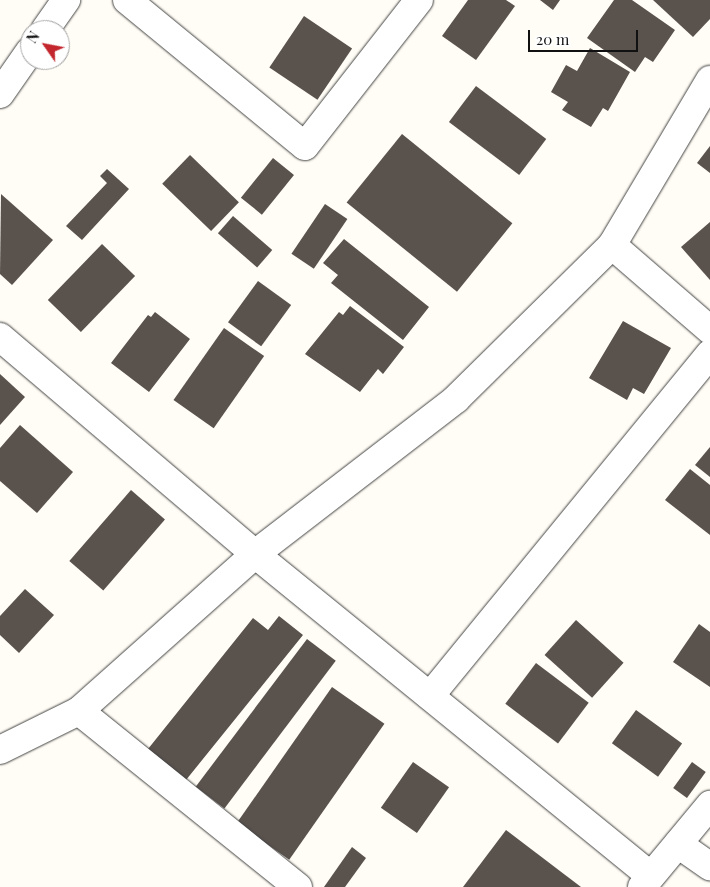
<!DOCTYPE html>
<style>
body{margin:0}
#map{position:relative;width:710px;height:887px;overflow:hidden;background:#fffdf5;font-family:"Playfair Display",serif}
div>[style]{position:absolute}
[style*='--x']{left:calc(var(--x)*1px);top:calc(var(--y)*1px);width:calc(var(--w)*1px);rotate:calc(var(--a)*1deg)}
.building>*{inset:0;background:#5a524d;transform-origin:0 0}
.roads{filter:drop-shadow(0 0 1px #444) drop-shadow(0 0 1px #444)}
.minor>*{height:28px;margin:-14px;padding:0 14px;transform-origin:14px;border-radius:14px;background:#fff}
.tertiary>*{height:28px;margin:-14px;padding:0 14px;transform-origin:14px;border-radius:14px;background:#fff}
span{translate:-50% -50%;white-space:nowrap;text-align:center;line-height:1.15;-webkit-text-stroke:5px #fff;paint-order:stroke}
.north{position:absolute;left:20px;top:20px;width:50px;height:50px;box-sizing:border-box;background:#fff;border:1px solid #a0a0a0;border-radius:50%;rotate:303deg;font-size:14px;font-weight:700;line-height:20px;text-align:center;color:#111}
.north::after{content:'';display:block;margin:auto;width:18px;height:22px;background:#c4262e;clip-path:polygon(50% 0,100% 100%,50% 72%,0 100%)}
.scale{position:absolute;left:528px;top:30px;width:110px;height:22px;box-sizing:border-box;border:2px solid #111;border-top:0;padding-left:6px;font-size:15px;line-height:18px;white-space:nowrap;color:#111;-webkit-text-stroke:4px #fff;paint-order:stroke}
</style>
<div id="map">
<div class="building">
<div style="clip-path:polygon(468px 0,506px 0,515px 6px,476px 60px,442px 36px)"></div>
<div style="clip-path:polygon(540px 0,560px 0,553px 10px)"></div>
<div style="clip-path:polygon(614px 0,632px 0,675px 30px,653px 62px,645px 57px,635px 72px,587px 38px)"></div>
<div style="clip-path:polygon(653px 0,710px 0,710px 19px,693px 37px)"></div>
<div style="left:304px;top:16px;width:58px;height:62px;rotate:34deg"></div>
<div style="clip-path:polygon(590px 48px,630px 72px,608px 111px,603px 108px,591px 127px,562px 110px,568px 102px,551px 92px,566px 65px,577px 71px)"></div>
<div style="left:476px;top:86px;width:88px;height:45px;rotate:37deg"></div>
<div style="left:402px;top:134px;width:142px;height:88px;rotate:39deg"></div>
<div style="clip-path:polygon(710px 146px,710px 173px,697px 163px)"></div>
<div style="left:190px;top:155px;width:68px;height:40px;rotate:44deg"></div>
<div style="left:273px;top:158px;width:27px;height:51px;rotate:39deg"></div>
<div style="clip-path:polygon(107px 169px,129px 189px,82px 240px,66px 226px,107px 183px,100px 176px)"></div>
<div style="clip-path:polygon(1px 194px,53px 240px,12px 285px,0 274px)"></div>
<div style="left:325px;top:204px;width:27px;height:60px;rotate:34deg"></div>
<div style="left:233px;top:216px;width:52px;height:23px;rotate:41deg"></div>
<div style="clip-path:polygon(710px 222px,710px 280px,681px 247px)"></div>
<div style="clip-path:polygon(344px 239px,429px 307px,403px 340px,331px 283px,338px 275px,323px 263px)"></div>
<div style="left:102px;top:244px;width:46px;height:78px;rotate:44deg"></div>
<div style="left:258px;top:281px;width:41px;height:51px;rotate:36deg"></div>
<div style="clip-path:polygon(350px 306px,404px 347px,383px 374px,378px 369px,360px 392px,305px 354px,339px 312px,343px 315px)"></div>
<div style="clip-path:polygon(155px 312px,190px 339px,149px 392px,111px 363px,148px 315px,151px 317px)"></div>
<div style="clip-path:polygon(623px 321px,671px 348px,644px 394px,633px 388px,627px 400px,589px 378px)"></div>
<div style="left:224px;top:328px;width:49px;height:88px;rotate:35deg"></div>
<div style="clip-path:polygon(0 374px,25px 397px,0 425px)"></div>
<div style="clip-path:polygon(20px 425px,73px 472px,37px 513px,0 481px,0 448px)"></div>
<div style="clip-path:polygon(710px 447px,710px 477px,695px 465px)"></div>
<div style="clip-path:polygon(690px 469px,710px 485px,710px 535px,665px 500px)"></div>
<div style="left:131px;top:490px;width:45px;height:94px;rotate:41deg"></div>
<div style="clip-path:polygon(25px 589px,54px 615px,19px 653px,0 635px,0 616px)"></div>
<div style="clip-path:polygon(279px 616px,303px 635px,186px 780px,148px 749px,253px 618px,268px 630px)"></div>
<div style="left:576px;top:620px;width:64px;height:47px;rotate:42deg"></div>
<div style="clip-path:polygon(699px 624px,710px 632px,710px 687px,673px 662px)"></div>
<div style="left:307px;top:639px;width:36px;height:185px;rotate:37deg"></div>
<div style="left:536px;top:663px;width:66px;height:51px;rotate:37deg"></div>
<div style="left:332px;top:687px;width:64px;height:166px;rotate:35deg"></div>
<div style="left:636px;top:710px;width:57px;height:41px;rotate:36deg"></div>
<div style="left:413px;top:762px;width:44px;height:56px;rotate:35deg"></div>
<div style="left:692px;top:762px;width:17px;height:32px;rotate:36deg"></div>
<div style="clip-path:polygon(506px 830px,581px 887px,463px 887px)"></div>
<div style="clip-path:polygon(352px 847px,366px 858px,345px 887px,324px 887px)"></div>
</div>
<div class="roads">
<div class="minor">
<div style="--x:127;--y:0;--w:230;--a:39.4"></div>
<div style="--x:305;--y:146;--w:185;--a:-52"></div>
<div style="--x:45;--y:30;--w:37;--a:-55"></div>
<div style="--x:0;--y:94;--w:52;--a:-55.1"></div>
<div style="--x:612;--y:245;--w:130;--a:40.9"></div>
<div style="--x:0;--y:337;--w:335;--a:40.4"></div>
<div style="--x:255;--y:554;--w:510;--a:39.12"></div>
<div style="--x:430;--y:696;--w:442;--a:-50.7"></div>
<div style="--x:79;--y:711;--w:236;--a:-41.7"></div>
<div style="--x:255;--y:554;--w:254;--a:-37.6"></div>
<div style="--x:456;--y:399;--w:219;--a:-44.6"></div>
<div style="--x:612;--y:245;--w:192;--a:-59.3"></div>
<div style="--x:0;--y:750;--w:88;--a:-26.3"></div>
<div style="--x:79;--y:711;--w:281;--a:38.8"></div>
<div style="--x:678;--y:844;--w:39;--a:35"></div>
</div>
<div class="tertiary">
<div style="--x:642;--y:887;--w:107;--a:-50.3"></div>
</div>
</div>
<div class="north">N</div>
<div class="scale">20 m</div>
</div>
